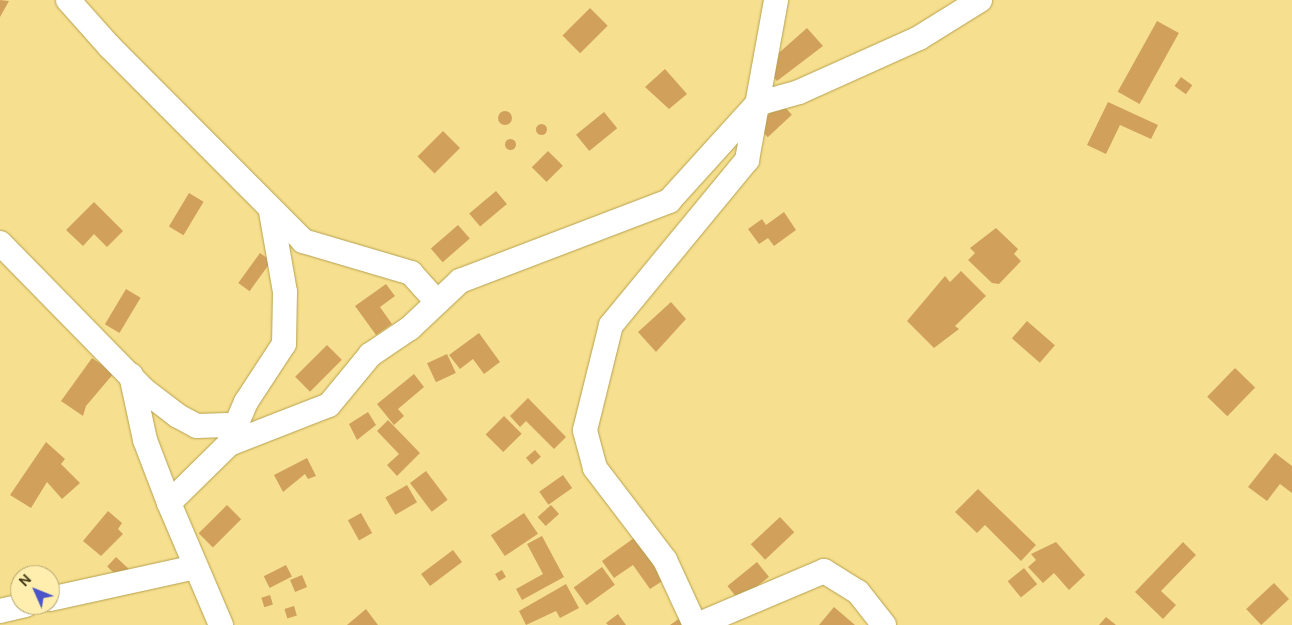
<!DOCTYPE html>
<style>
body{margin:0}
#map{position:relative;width:1292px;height:625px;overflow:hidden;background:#f6e08f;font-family:"DM Sans",sans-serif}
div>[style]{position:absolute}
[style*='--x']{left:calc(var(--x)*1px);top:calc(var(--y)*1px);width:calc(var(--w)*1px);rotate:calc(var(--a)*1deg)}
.building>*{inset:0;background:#d1a15c;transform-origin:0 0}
.round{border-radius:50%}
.roads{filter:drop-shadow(0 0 1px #b6a150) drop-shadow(0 0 1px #b6a150)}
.minor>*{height:24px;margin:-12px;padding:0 12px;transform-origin:12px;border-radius:12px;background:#fff}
span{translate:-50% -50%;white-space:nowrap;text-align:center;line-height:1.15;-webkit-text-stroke:4.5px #ffeeae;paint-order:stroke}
.north{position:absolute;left:10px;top:565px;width:50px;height:50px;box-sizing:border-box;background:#ffeeae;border:1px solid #b4a672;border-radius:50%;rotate:314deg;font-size:14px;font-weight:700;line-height:20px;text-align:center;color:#433b19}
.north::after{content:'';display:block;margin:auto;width:18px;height:22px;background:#4c54ca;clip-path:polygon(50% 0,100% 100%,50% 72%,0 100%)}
</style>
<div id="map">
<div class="building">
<div style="clip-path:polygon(0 0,9px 1px,0 17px)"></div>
<div style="left:590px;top:8px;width:25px;height:39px;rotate:45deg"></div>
<div style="left:1157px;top:21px;width:25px;height:81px;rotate:29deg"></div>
<div style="clip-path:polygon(807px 28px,823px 46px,777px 81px,764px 66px)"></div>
<div style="clip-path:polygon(665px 69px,687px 94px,669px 109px,645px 87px)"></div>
<div style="left:1181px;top:77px;width:14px;height:11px;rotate:36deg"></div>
<div style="clip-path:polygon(1108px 102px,1158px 125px,1151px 139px,1120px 125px,1106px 154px,1087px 145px)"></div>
<div style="left:781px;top:103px;width:16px;height:33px;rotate:47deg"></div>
<div class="round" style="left:498px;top:111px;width:14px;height:14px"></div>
<div style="left:604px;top:112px;width:21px;height:36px;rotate:51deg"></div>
<div class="round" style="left:535.5px;top:123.5px;width:11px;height:11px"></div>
<div style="left:443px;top:131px;width:24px;height:36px;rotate:45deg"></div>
<div class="round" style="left:504.5px;top:138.5px;width:11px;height:11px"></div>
<div style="left:548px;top:151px;width:21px;height:23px;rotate:45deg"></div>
<div style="left:496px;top:191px;width:17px;height:35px;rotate:50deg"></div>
<div style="left:189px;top:193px;width:17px;height:39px;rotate:31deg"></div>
<div style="clip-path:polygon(94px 202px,123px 231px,107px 247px,94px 234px,83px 246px,66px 230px)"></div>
<div style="clip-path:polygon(784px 212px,796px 230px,774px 246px,768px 238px,759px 244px,748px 229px,762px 219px,766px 225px)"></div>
<div style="left:458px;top:225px;width:18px;height:36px;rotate:49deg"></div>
<div style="clip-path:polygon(996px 228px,1018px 249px,1014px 254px,1021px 261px,999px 284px,992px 283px,968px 260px,975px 253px,970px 248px)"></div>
<div style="left:260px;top:253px;width:14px;height:37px;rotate:36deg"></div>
<div style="clip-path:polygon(961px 271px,986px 296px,955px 326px,959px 329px,934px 348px,907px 321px,945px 276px,950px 282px)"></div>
<div style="clip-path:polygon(386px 284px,395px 296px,380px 307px,392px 324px,376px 335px,355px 306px)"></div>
<div style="left:126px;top:289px;width:17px;height:41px;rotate:31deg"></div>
<div style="clip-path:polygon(671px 302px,686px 319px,656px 352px,638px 332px)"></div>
<div style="left:1027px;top:321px;width:37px;height:23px;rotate:41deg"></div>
<div style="clip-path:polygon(479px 333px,500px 362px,484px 374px,473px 359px,460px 369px,449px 355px)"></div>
<div style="left:327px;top:345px;width:21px;height:45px;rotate:45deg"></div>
<div style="left:447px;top:354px;width:21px;height:22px;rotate:65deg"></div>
<div style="clip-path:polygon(92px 358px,114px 373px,86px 406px,83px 416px,61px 401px)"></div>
<div style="left:1235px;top:368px;width:28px;height:40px;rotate:44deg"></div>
<div style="clip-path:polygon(414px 374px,424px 387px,398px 409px,404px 416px,394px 425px,377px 404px)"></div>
<div style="clip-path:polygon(528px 398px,566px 437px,554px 449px,526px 421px,520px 427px,510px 416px)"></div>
<div style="clip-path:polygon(368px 412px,376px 425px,357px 440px,349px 424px)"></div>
<div style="left:504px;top:416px;width:25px;height:26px;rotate:45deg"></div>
<div style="clip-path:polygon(388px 420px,420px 453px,397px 476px,387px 465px,399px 454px,377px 431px)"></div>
<div style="clip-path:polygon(46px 442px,65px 459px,61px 464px,80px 483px,62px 499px,47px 482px,31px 508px,10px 495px)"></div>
<div style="left:535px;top:450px;width:9px;height:12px;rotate:49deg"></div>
<div style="clip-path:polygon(1275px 453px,1292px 466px,1292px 493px,1280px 484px,1267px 501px,1248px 487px)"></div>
<div style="clip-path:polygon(307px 458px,316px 476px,308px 479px,305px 474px,283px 492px,274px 475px)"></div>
<div style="left:426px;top:471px;width:36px;height:20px;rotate:53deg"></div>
<div style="left:563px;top:475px;width:16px;height:29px;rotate:55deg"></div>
<div style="left:407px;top:485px;width:20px;height:25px;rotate:60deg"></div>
<div style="clip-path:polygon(978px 489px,1036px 545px,1021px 561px,985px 525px,977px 533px,955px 512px)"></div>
<div style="left:227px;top:505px;width:20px;height:40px;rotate:45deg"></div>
<div style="left:551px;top:505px;width:12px;height:18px;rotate:48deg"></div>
<div style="clip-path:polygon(108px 511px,122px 523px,118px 529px,123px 534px,101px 556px,83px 541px)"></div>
<div style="left:361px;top:513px;width:23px;height:15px;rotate:61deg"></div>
<div style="left:524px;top:513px;width:25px;height:40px;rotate:56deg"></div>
<div style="left:780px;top:517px;width:21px;height:40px;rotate:47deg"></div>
<div style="clip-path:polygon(542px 536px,564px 577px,522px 600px,516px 589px,543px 574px,527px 544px)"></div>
<div style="clip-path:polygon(634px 538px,664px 580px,650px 589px,633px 565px,614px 578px,602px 561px)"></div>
<div style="clip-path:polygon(1056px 542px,1085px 575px,1069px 590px,1054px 573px,1043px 583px,1028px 567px,1036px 560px,1031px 554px)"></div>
<div style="clip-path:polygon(1183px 542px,1196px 555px,1161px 591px,1176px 605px,1163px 619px,1135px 592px)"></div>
<div style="left:453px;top:550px;width:15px;height:40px;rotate:53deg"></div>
<div style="left:116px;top:557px;width:18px;height:13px;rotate:43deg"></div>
<div style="left:757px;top:562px;width:19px;height:38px;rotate:51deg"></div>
<div style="left:286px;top:565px;width:13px;height:25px;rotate:63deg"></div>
<div style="left:602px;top:567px;width:22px;height:35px;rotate:54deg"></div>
<div style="left:1024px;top:568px;width:21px;height:21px;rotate:51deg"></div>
<div style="left:502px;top:570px;width:8px;height:8px;rotate:60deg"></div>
<div style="left:302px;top:575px;width:13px;height:13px;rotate:67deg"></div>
<div style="left:1274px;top:583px;width:22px;height:38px;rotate:47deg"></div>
<div style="clip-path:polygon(566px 584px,579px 608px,560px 618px,556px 611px,526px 625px,519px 611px)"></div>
<div style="left:270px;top:595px;width:10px;height:9px;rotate:73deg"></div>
<div style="left:294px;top:606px;width:10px;height:10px;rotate:73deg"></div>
<div style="clip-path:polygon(834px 607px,855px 625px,819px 625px)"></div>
<div style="clip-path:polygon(366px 609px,378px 625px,347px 625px)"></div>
<div style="clip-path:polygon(618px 614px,626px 625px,608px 625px,606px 623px)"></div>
<div style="clip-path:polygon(1106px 617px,1116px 625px,1099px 625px)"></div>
<div style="clip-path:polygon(680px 618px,686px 625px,670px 625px)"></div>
</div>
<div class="roads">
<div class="minor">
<div style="--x:68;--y:0;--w:63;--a:48.2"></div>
<div style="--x:110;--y:47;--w:274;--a:45.1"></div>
<div style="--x:303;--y:241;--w:113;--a:16.5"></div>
<div style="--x:411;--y:273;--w:39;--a:48"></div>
<div style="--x:0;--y:243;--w:206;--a:45.6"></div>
<div style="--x:144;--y:390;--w:43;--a:37.4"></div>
<div style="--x:178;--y:416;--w:21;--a:28"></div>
<div style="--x:197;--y:426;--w:38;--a:-2"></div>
<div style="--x:131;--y:375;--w:66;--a:77.8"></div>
<div style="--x:145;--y:440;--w:67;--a:69.1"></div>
<div style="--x:230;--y:439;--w:40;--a:-66.6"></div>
<div style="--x:246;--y:402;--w:69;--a:-56.8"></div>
<div style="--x:284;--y:344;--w:52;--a:-88.9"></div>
<div style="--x:285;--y:292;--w:81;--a:-99.9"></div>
<div style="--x:50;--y:599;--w:148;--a:-12.4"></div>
<div style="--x:0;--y:611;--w:26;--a:-13"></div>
<div style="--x:221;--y:625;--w:133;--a:-113.1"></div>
<div style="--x:169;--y:503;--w:84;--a:-44.5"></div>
<div style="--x:229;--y:444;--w:107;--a:-21.3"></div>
<div style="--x:329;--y:405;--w:65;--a:-50.6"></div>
<div style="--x:370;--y:355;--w:48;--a:-34"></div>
<div style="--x:410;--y:328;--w:69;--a:-43.2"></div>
<div style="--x:460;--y:281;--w:224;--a:-20.9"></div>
<div style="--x:669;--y:201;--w:131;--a:-47.8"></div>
<div style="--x:757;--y:104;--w:44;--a:-15.9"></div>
<div style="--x:799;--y:92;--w:132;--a:-24.2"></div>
<div style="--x:919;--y:38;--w:72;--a:-31.9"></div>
<div style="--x:695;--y:625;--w:72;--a:-114.8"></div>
<div style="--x:665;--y:560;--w:116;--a:-127.3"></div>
<div style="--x:595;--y:468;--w:39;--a:-105"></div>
<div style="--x:585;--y:430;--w:108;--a:-76.1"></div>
<div style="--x:611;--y:325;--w:214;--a:-50.5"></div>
<div style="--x:747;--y:160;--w:163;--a:-79.7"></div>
<div style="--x:697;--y:625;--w:138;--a:-23"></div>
<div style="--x:824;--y:571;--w:40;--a:32"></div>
<div style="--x:858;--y:592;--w:42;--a:51.8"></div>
</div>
</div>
<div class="north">N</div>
</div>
